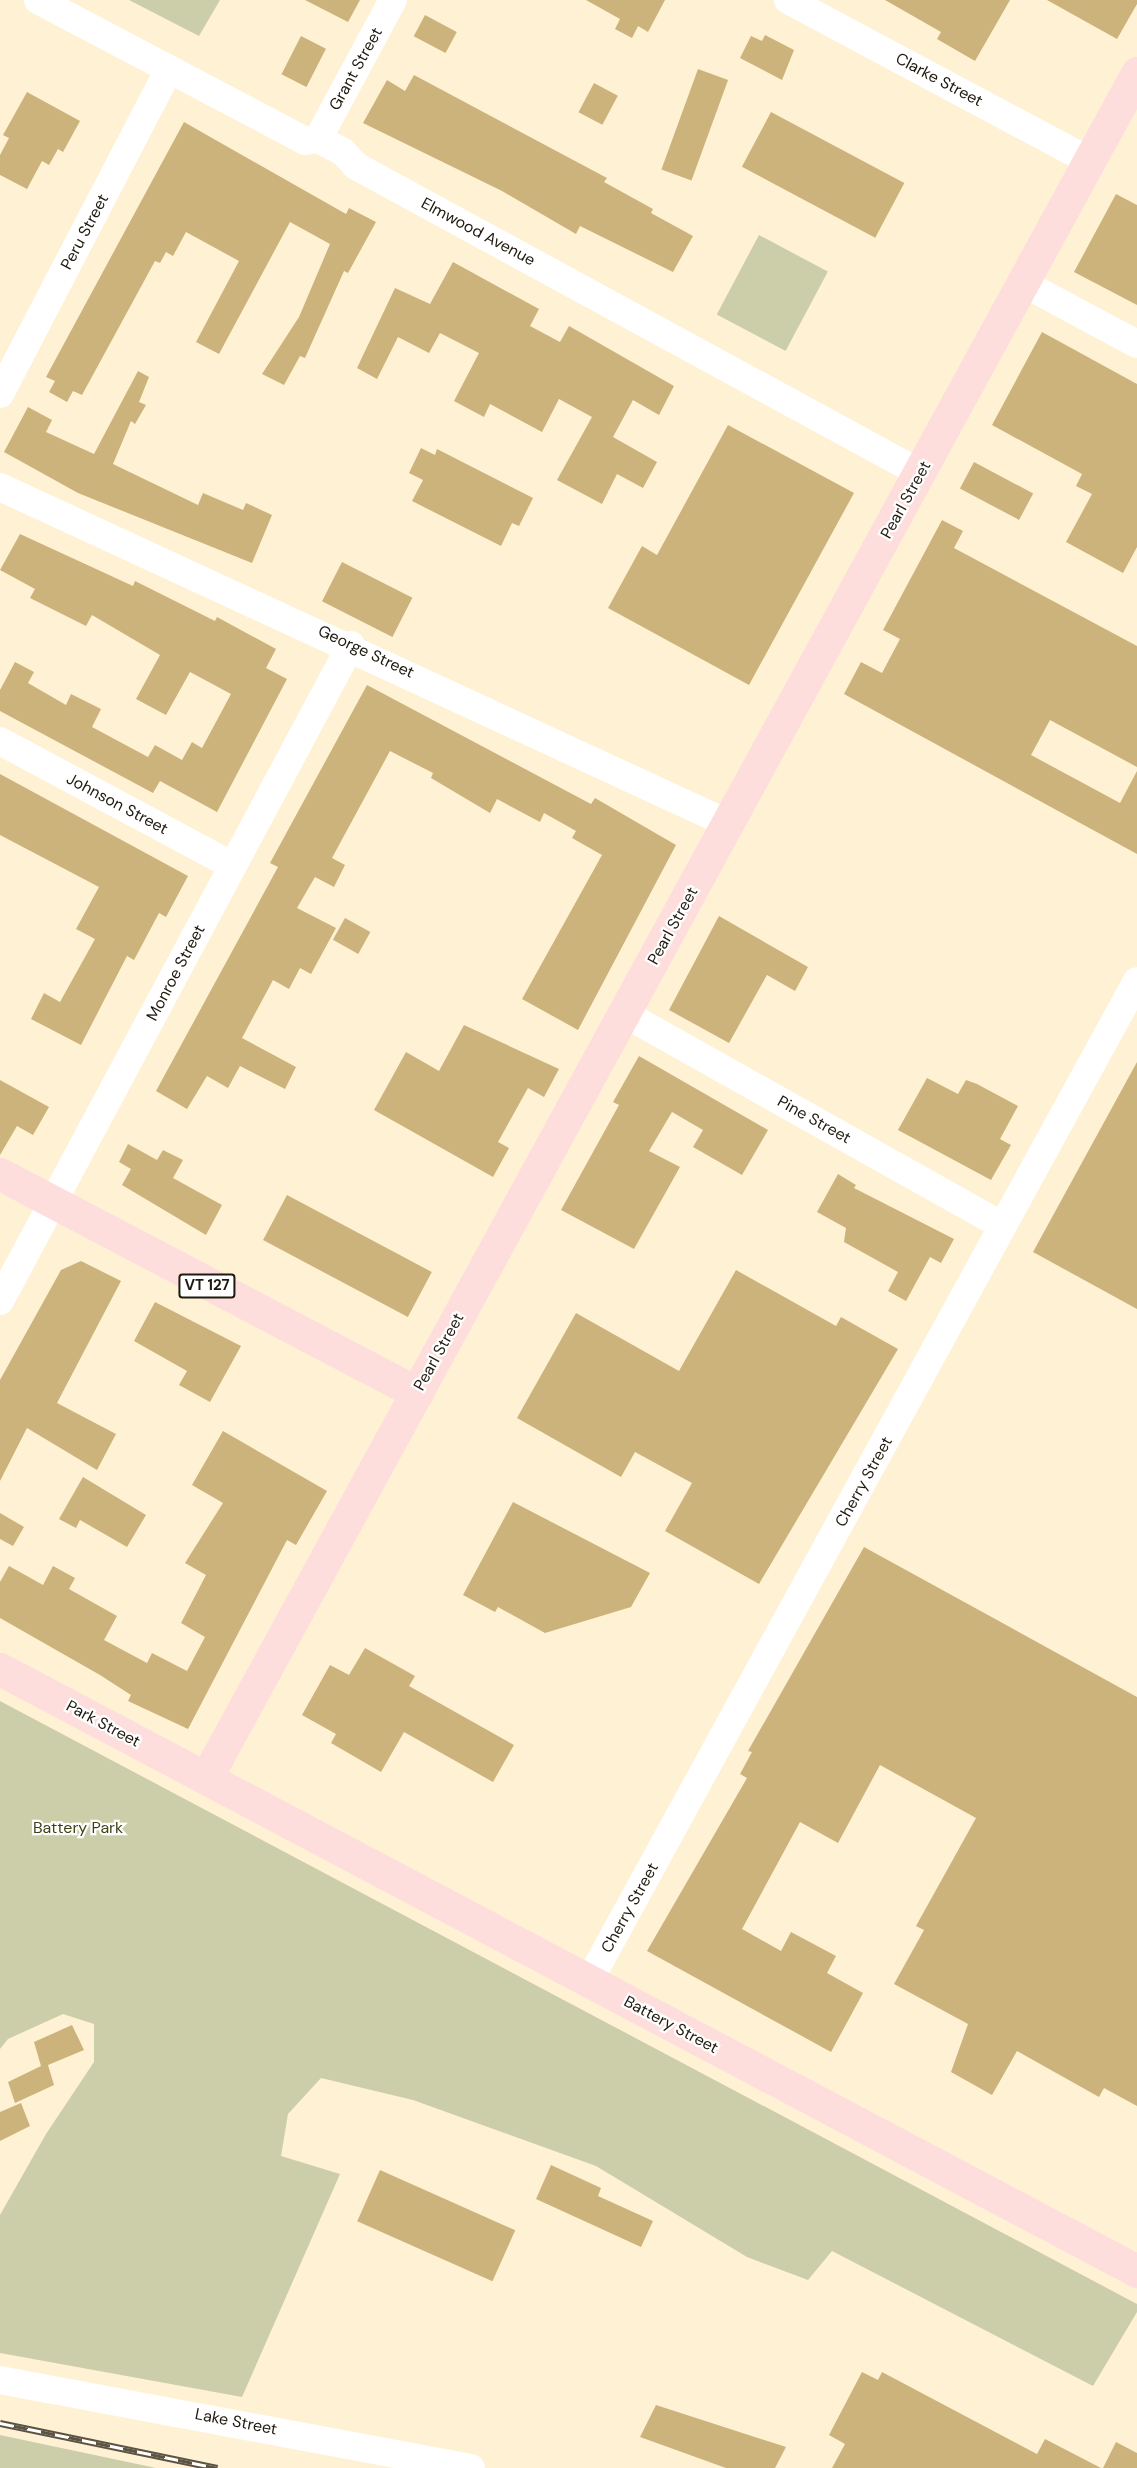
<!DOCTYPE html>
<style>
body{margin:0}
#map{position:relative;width:1137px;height:2468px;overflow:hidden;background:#fff1d4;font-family:"DM Sans",sans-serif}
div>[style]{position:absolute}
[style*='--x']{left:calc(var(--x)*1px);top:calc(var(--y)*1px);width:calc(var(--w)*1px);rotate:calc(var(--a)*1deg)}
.green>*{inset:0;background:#cccea9;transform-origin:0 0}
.building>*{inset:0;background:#ccb37b;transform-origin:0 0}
.minor>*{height:28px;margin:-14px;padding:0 14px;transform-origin:14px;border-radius:14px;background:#fff}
.major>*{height:33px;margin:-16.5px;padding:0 16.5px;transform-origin:16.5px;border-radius:16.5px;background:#fedddd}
.rail>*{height:7px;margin-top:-3.5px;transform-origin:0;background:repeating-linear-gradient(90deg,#fff 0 14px,#5b5344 0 28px);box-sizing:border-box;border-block:2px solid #5b5344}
span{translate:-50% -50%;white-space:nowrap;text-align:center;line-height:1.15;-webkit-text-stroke:4.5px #fff;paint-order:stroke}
.shield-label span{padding:2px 4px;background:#fff;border:2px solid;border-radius:4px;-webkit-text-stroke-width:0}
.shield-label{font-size:15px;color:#1f1a10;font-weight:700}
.street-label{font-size:16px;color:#1f1a10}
.park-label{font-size:16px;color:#3f4013}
</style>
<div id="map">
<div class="green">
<div style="clip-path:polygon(129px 0,220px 0,199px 36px)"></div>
<div style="left:759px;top:235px;width:78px;height:90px;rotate:28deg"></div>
<div style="clip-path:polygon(0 1701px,1137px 2304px,1137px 2312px,1093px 2386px,832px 2251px,808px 2280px,747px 2257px,596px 2166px,413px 2100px,321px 2078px,288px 2114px,281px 2156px,340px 2174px,242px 2397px,0 2353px,0 2215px,46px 2134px,94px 2062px,94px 2024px,63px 2014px,8px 2039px,0 2049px)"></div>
<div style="clip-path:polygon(0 2435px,156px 2468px,0 2468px)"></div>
</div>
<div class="building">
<div style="clip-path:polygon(305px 0,360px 0,348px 22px)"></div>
<div style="clip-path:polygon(586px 0,665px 0,648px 32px,638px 26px,632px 38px,615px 29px,620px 19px)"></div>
<div style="clip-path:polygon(885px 0,1010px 0,975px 61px,937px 39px,941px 32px)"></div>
<div style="clip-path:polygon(1047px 0,1137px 0,1137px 4px,1117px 39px)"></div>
<div style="left:425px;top:15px;width:36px;height:24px;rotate:28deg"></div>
<div style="clip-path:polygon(765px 35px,794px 50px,782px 80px,740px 58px,751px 36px,762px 41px)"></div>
<div style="left:301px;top:36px;width:28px;height:43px;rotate:27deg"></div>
<div style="left:698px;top:69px;width:32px;height:107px;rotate:20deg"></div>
<div style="clip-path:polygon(414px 75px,607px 178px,604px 182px,653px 209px,651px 213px,693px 236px,673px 272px,580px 226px,576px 234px,502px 191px,363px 123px,387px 80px,405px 91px)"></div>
<div style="left:594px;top:83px;width:27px;height:33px;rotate:28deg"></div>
<div style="clip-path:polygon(27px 92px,80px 121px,63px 152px,58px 149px,49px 165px,42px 161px,27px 189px,0 175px,0 155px,9px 138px,3px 135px)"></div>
<div style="left:771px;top:112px;width:151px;height:62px;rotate:28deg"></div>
<div style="clip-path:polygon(184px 122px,346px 214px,349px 208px,376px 222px,348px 273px,344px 271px,305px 358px,300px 356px,284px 385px,262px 374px,299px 317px,330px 244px,290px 222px,219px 354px,196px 342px,239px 261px,186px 232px,173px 256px,166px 252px,160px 263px,155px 261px,82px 395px,73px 391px,67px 402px,49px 392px,55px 381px,46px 377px)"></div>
<div style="clip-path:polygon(1116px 194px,1137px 205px,1137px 305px,1074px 272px)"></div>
<div style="clip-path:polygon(453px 262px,539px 309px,530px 326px,560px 342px,569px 326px,674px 386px,659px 415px,633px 400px,613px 437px,657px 462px,643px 488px,617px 474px,602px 504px,557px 480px,592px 417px,559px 399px,542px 432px,490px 404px,484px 417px,454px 401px,479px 353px,440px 333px,429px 353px,398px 337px,377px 379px,357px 368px,395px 288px,430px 304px)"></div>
<div style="clip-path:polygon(1042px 332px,1137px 384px,1137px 547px,1123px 573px,1066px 542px,1092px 494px,1076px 486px,1082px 474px,992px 425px)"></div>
<div style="clip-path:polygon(138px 371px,149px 377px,139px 402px,146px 405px,135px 424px,131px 421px,113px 464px,198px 505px,203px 493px,243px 510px,246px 503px,272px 515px,252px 563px,78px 493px,4px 452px,28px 407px,52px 420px,46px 432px,94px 454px)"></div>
<div style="clip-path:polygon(728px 425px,854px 493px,749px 685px,608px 608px,642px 546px,657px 555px)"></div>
<div style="clip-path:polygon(421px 448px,435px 455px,437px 449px,533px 498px,519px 526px,512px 523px,501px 546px,412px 501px,423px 480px,409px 473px)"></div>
<div style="left:974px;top:462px;width:67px;height:30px;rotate:28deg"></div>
<div style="clip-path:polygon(942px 520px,963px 531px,954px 548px,1137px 646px,1137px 767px,1050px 720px,1031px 755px,1120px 803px,1137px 771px,1137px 854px,844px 694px,861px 662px,882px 673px,900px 639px,883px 630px)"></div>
<div style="clip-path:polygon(20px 534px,133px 586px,135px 581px,215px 621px,217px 617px,276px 649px,266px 668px,287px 679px,217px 812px,160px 781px,153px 793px,0 711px,0 690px,15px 662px,34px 672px,28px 683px,66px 705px,71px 694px,101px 709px,92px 727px,148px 757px,155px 745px,182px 760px,192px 742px,202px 748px,231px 694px,190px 672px,166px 715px,136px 699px,160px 655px,92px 615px,86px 626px,30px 598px,35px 589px,0 570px)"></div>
<div style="left:342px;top:562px;width:79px;height:44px;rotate:27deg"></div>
<div style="clip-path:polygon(367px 685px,591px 804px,595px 798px,676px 845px,578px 1030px,522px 999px,602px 855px,572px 838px,576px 831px,544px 813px,540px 822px,497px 799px,490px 813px,431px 778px,433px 773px,390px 751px,332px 858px,345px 865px,334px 887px,315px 877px,297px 908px,336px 928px,311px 974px,300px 968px,289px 989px,273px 980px,242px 1038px,296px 1067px,285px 1089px,240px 1066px,228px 1088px,207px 1076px,187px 1109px,156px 1091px,278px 867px,270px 863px)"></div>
<div style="clip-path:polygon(0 774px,188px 876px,166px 917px,159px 913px,134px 960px,127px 956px,81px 1045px,31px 1019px,44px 993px,60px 1002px,95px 939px,76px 929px,99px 887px,0 835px)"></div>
<div style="clip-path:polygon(719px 916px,808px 967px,795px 991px,767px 975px,729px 1043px,669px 1010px)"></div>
<div style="left:345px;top:918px;width:29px;height:25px;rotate:29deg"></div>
<div style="clip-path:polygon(464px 1025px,559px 1069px,544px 1097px,528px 1088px,498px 1142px,509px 1148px,493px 1177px,374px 1110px,406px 1052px,439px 1071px)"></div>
<div style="clip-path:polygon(639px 1056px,768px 1130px,742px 1175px,693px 1147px,703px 1130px,672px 1112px,649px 1151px,680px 1167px,634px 1249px,561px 1210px,619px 1105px,613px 1102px)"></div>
<div style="clip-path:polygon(1137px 1062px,1137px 1309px,1033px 1252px)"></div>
<div style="clip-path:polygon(927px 1078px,958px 1094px,966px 1080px,977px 1084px,1018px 1106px,1000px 1139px,1011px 1145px,991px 1180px,898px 1130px)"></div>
<div style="clip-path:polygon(0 1080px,49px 1107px,33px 1135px,17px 1126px,0 1155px)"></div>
<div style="clip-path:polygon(128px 1144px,157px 1160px,163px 1150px,183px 1160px,173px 1178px,222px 1205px,206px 1235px,122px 1185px,131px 1169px,119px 1162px)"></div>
<div style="clip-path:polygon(838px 1174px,856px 1185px,854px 1188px,954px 1239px,941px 1263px,930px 1257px,906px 1301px,888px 1291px,898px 1272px,844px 1242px,846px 1228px,817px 1212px)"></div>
<div style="left:287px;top:1195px;width:164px;height:51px;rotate:28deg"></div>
<div style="clip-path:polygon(81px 1261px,121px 1281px,57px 1403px,116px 1434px,97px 1470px,27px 1428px,0 1481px,0 1380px,61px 1270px)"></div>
<div style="clip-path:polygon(736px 1270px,836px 1326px,841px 1317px,898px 1349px,759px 1584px,665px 1531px,692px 1483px,635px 1452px,621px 1477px,517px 1418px,576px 1313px,679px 1371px)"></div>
<div style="clip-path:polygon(155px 1302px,241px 1346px,210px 1402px,179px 1385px,187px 1371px,134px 1341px)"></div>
<div style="clip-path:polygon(223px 1431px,327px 1491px,296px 1545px,287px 1540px,188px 1729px,128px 1701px,131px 1695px,100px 1675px,0 1618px,0 1582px,9px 1566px,43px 1585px,53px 1566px,75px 1578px,69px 1589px,117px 1616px,104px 1640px,147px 1663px,152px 1653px,187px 1671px,205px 1637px,181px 1623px,206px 1575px,185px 1563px,223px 1503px,192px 1485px)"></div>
<div style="clip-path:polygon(83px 1477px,146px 1515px,127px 1547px,80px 1520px,76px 1528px,59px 1519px)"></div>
<div style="clip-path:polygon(513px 1502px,650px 1573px,631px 1607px,545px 1633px,498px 1607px,495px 1612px,463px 1595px)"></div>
<div style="clip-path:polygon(0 1513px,24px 1527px,13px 1546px,0 1539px)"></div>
<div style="clip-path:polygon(864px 1547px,1137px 1697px,1137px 2106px,1104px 2088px,1099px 2097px,1017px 2051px,992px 2095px,951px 2072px,968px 2024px,894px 1984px,924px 1930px,916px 1926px,976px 1818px,880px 1765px,838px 1843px,800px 1822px,742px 1929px,781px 1951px,791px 1932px,836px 1956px,827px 1973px,863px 1993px,831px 2052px,647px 1951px,747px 1778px,740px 1774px,752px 1752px,748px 1751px)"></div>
<div style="clip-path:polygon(365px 1648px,415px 1676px,409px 1686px,514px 1745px,493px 1782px,404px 1732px,381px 1772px,331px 1743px,336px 1734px,302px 1715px,330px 1665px,349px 1675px)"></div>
<div style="clip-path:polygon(72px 2025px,84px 2050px,48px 2065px,54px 2085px,15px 2103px,8px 2082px,41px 2066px,34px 2042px)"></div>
<div style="clip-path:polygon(21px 2103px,30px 2126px,0 2141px,0 2112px)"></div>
<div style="clip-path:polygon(551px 2165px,601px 2188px,598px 2196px,653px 2221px,641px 2247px,536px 2199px)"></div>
<div style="left:380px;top:2170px;width:148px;height:56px;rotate:24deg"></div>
<div style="clip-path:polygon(862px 2372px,878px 2380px,882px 2372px,1037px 2454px,1045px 2439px,1101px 2468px,832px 2468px,845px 2444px,829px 2435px)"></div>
<div style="clip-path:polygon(656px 2405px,786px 2447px,775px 2468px,726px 2468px,640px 2437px)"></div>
<div style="clip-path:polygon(1116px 2442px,1137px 2453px,1137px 2468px,1103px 2468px)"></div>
</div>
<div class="minor">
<div style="--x:38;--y:0;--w:302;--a:27.8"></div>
<div style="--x:305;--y:141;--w:13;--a:-9"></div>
<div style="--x:788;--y:0;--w:341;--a:28.1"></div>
<div style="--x:318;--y:139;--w:28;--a:27"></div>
<div style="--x:343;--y:152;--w:19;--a:47"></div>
<div style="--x:356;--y:166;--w:642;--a:28.56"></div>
<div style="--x:318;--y:139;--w:158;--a:-61.7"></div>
<div style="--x:1038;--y:291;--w:112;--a:28.2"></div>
<div style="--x:0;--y:394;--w:366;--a:-62.5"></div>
<div style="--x:0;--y:487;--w:803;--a:24.81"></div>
<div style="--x:0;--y:741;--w:264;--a:28.2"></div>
<div style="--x:625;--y:1014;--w:433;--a:29.3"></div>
<div style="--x:0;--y:1301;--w:744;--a:-61.85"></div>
<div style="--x:589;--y:1981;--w:1140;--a:-61.28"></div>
<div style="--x:0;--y:2380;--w:479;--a:10.6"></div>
</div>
<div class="major">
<div style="--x:0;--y:1174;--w:471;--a:27.7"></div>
<div style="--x:0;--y:1669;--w:1287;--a:27.9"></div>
<div style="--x:206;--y:1778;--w:1943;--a:-61.36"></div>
</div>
<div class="rail">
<div style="--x:0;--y:2423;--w:222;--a:11.7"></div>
</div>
<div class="shield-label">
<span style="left:207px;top:1286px">VT 127</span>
</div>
<div class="street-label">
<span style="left:356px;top:69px;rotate:-61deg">Grant Street</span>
<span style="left:939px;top:80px;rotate:28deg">Clarke Street</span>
<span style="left:85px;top:232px;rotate:-62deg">Peru Street</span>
<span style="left:478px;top:232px;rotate:28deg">Elmwood Avenue</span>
<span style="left:906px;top:500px;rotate:-61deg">Pearl Street</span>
<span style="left:366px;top:652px;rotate:25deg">George Street</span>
<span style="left:117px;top:804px;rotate:28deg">Johnson Street</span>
<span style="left:673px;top:926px;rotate:-61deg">Pearl Street</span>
<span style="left:176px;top:973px;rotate:-62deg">Monroe Street</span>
<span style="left:814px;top:1120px;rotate:29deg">Pine Street</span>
<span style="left:439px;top:1352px;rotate:-61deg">Pearl Street</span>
<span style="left:864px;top:1482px;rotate:-61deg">Cherry Street</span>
<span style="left:103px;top:1724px;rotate:28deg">Park Street</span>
<span style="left:630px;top:1908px;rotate:-61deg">Cherry Street</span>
<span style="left:671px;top:2025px;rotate:28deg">Battery Street</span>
<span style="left:236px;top:2422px;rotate:11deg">Lake Street</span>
</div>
<div class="park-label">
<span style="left:78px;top:1828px">Battery Park</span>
</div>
</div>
